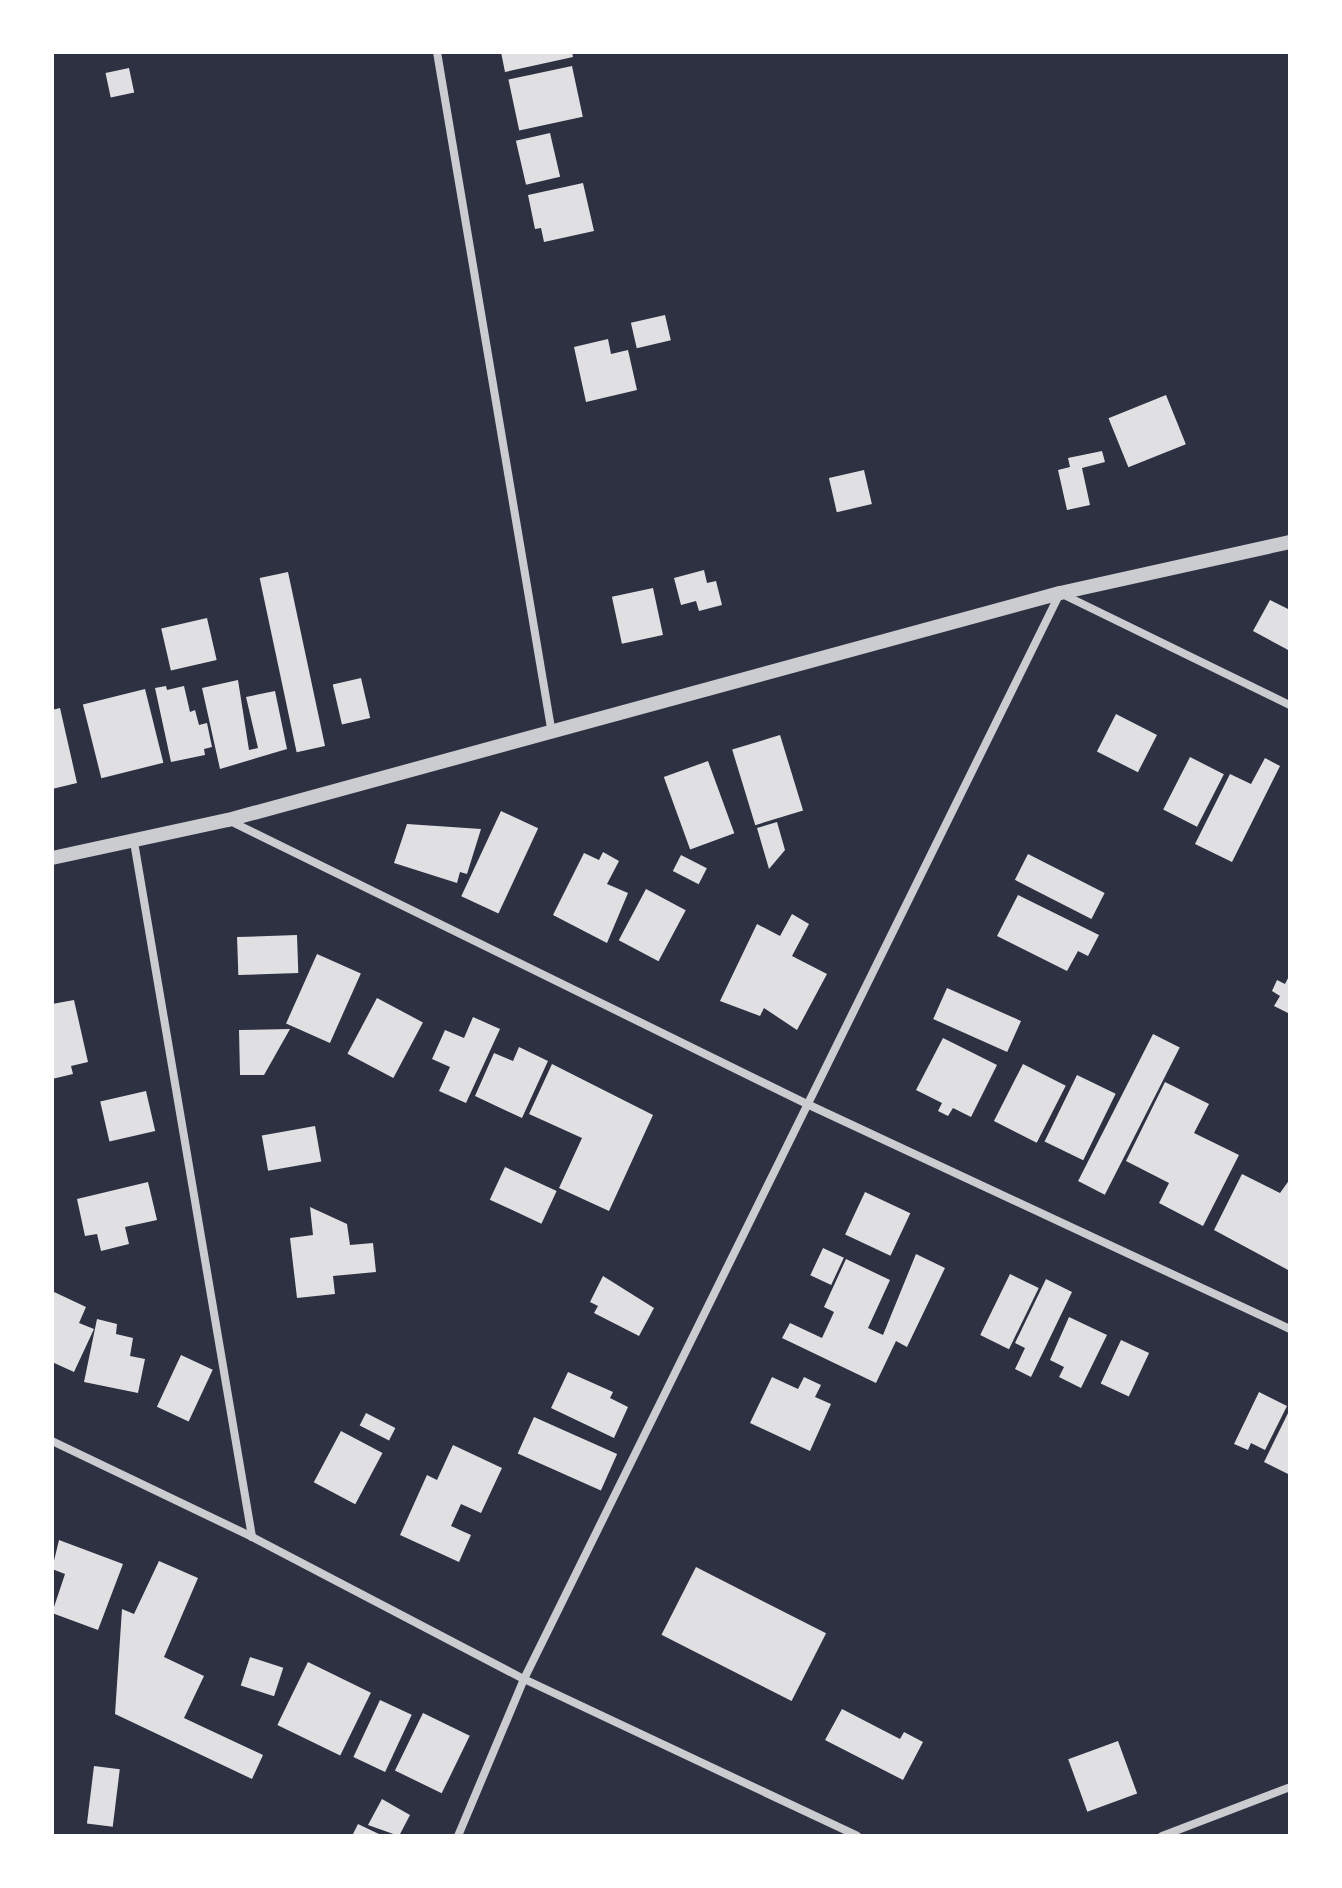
<!DOCTYPE html>
<style>
body{margin:0}
#map{position:relative;width:1342px;height:1888px;overflow:hidden;background:#2d3142;font-family:"PT Sans Narrow",sans-serif}
div>[style]{position:absolute}
[style*='--x']{left:calc(var(--x)*1px);top:calc(var(--y)*1px);width:calc(var(--w)*1px);rotate:calc(var(--a)*1deg)}
.building>*{inset:0;background:#e0e0e3;transform-origin:0 0}
.minor>*{height:8px;margin:-4px;padding:0 4px;transform-origin:4px;border-radius:4px;background:#caccd0}
.tertiary>*{height:14px;margin:-7px;padding:0 7px;transform-origin:7px;border-radius:7px;background:#caccd0}
span{translate:-50% -50%;white-space:nowrap;text-align:center;line-height:1.15;-webkit-text-stroke:8px #fff;paint-order:stroke}
.frame{position:absolute;inset:0;border:54px solid #fff;pointer-events:none}
</style>
<div id="map">
<div class="building">
<div style="clip-path:polygon(501px 52px,572px 52px,573px 57px,505px 72px)"></div>
<div style="left:572px;top:66px;width:52px;height:65px;rotate:78deg"></div>
<div style="left:129px;top:68px;width:25px;height:24px;rotate:78deg"></div>
<div style="left:550px;top:133px;width:45px;height:35px;rotate:77deg"></div>
<div style="clip-path:polygon(583px 183px,594px 231px,544px 242px,541px 228px,535px 229px,528px 195px)"></div>
<div style="left:665px;top:315px;width:26px;height:35px;rotate:77deg"></div>
<div style="clip-path:polygon(608px 339px,611px 354px,628px 350px,637px 390px,586px 402px,574px 347px)"></div>
<div style="left:1166px;top:395px;width:53px;height:62px;rotate:68deg"></div>
<div style="clip-path:polygon(1102px 451px,1105px 462px,1082px 468px,1090px 505px,1067px 510px,1058px 470px,1070px 467px,1068px 458px)"></div>
<div style="left:864px;top:470px;width:35px;height:36px;rotate:77deg"></div>
<div style="clip-path:polygon(704px 570px,707px 583px,716px 581px,722px 605px,699px 611px,696px 601px,681px 605px,674px 578px)"></div>
<div style="left:288px;top:572px;width:178px;height:29px;rotate:78deg"></div>
<div style="left:653px;top:588px;width:48px;height:42px;rotate:78deg"></div>
<div style="clip-path:polygon(1270px 600px,1290px 610px,1290px 651px,1253px 631px)"></div>
<div style="left:207px;top:618px;width:43px;height:47px;rotate:77deg"></div>
<div style="left:361px;top:678px;width:41px;height:29px;rotate:77deg"></div>
<div style="clip-path:polygon(238px 680px,249px 750px,258px 748px,246px 697px,275px 691px,287px 749px,220px 769px,202px 688px)"></div>
<div style="clip-path:polygon(166px 686px,167px 690px,184px 686px,190px 712px,195px 710px,199px 725px,207px 723px,212px 747px,204px 749px,205px 755px,171px 762px,155px 688px)"></div>
<div style="left:145px;top:689px;width:76px;height:64px;rotate:76deg"></div>
<div style="clip-path:polygon(60px 708px,77px 783px,52px 789px,52px 710px)"></div>
<div style="left:1116px;top:714px;width:46px;height:42px;rotate:27deg"></div>
<div style="left:780px;top:735px;width:79px;height:50px;rotate:73deg"></div>
<div style="left:1190px;top:757px;width:38px;height:59px;rotate:27deg"></div>
<div style="clip-path:polygon(1265px 758px,1280px 766px,1232px 862px,1195px 844px,1230px 774px,1251px 784px)"></div>
<div style="left:708px;top:761px;width:77px;height:47px;rotate:70deg"></div>
<div style="left:501px;top:811px;width:41px;height:94px;rotate:25deg"></div>
<div style="clip-path:polygon(777px 822px,785px 850px,769px 869px,757px 828px)"></div>
<div style="clip-path:polygon(407px 824px,481px 829px,467px 874px,460px 872px,457px 883px,394px 863px)"></div>
<div style="clip-path:polygon(603px 852px,619px 861px,607px 884px,628px 893px,607px 943px,553px 915px,584px 853px,599px 860px)"></div>
<div style="left:1028px;top:854px;width:86px;height:29px;rotate:27deg"></div>
<div style="left:681px;top:855px;width:29px;height:18px;rotate:27deg"></div>
<div style="left:646px;top:889px;width:45px;height:58px;rotate:28deg"></div>
<div style="clip-path:polygon(1018px 895px,1099px 935px,1088px 956px,1078px 951px,1067px 971px,997px 936px)"></div>
<div style="clip-path:polygon(792px 914px,809px 924px,792px 956px,827px 974px,797px 1030px,764px 1008px,760px 1016px,720px 1001px,757px 924px,780px 936px)"></div>
<div style="left:297px;top:935px;width:38px;height:60px;rotate:88deg"></div>
<div style="left:317px;top:954px;width:48px;height:76px;rotate:24deg"></div>
<div style="clip-path:polygon(1290px 974px,1290px 1014px,1274px 1006px,1280px 996px,1272px 991px,1277px 980px,1285px 984px)"></div>
<div style="left:947px;top:988px;width:81px;height:34px;rotate:24deg"></div>
<div style="left:377px;top:998px;width:52px;height:63px;rotate:28deg"></div>
<div style="clip-path:polygon(74px 1000px,88px 1062px,71px 1066px,73px 1074px,52px 1079px,52px 1004px)"></div>
<div style="clip-path:polygon(473px 1017px,500px 1029px,466px 1103px,439px 1091px,450px 1067px,432px 1059px,445px 1030px,464px 1038px)"></div>
<div style="clip-path:polygon(290px 1029px,264px 1075px,240px 1075px,239px 1030px)"></div>
<div style="left:1153px;top:1034px;width:30px;height:165px;rotate:27deg"></div>
<div style="clip-path:polygon(943px 1038px,997px 1065px,971px 1117px,953px 1108px,948px 1116px,938px 1111px,942px 1103px,916px 1090px)"></div>
<div style="clip-path:polygon(519px 1047px,548px 1061px,522px 1118px,475px 1096px,494px 1053px,513px 1061px)"></div>
<div style="clip-path:polygon(552px 1064px,653px 1115px,609px 1211px,559px 1188px,582px 1138px,529px 1114px)"></div>
<div style="left:1023px;top:1064px;width:48px;height:64px;rotate:27deg"></div>
<div style="left:1077px;top:1075px;width:43px;height:74px;rotate:26deg"></div>
<div style="clip-path:polygon(1165px 1082px,1209px 1104px,1194px 1133px,1239px 1155px,1203px 1226px,1159px 1203px,1169px 1183px,1126px 1161px)"></div>
<div style="left:146px;top:1091px;width:41px;height:47px;rotate:77deg"></div>
<div style="left:315px;top:1126px;width:36px;height:54px;rotate:80deg"></div>
<div style="left:505px;top:1167px;width:57px;height:36px;rotate:25deg"></div>
<div style="clip-path:polygon(1242px 1174px,1280px 1193px,1290px 1179px,1290px 1271px,1214px 1230px)"></div>
<div style="clip-path:polygon(148px 1182px,157px 1220px,125px 1227px,129px 1244px,101px 1251px,97px 1234px,85px 1236px,77px 1199px)"></div>
<div style="left:865px;top:1192px;width:50px;height:47px;rotate:25deg"></div>
<div style="clip-path:polygon(310px 1207px,347px 1224px,350px 1245px,373px 1243px,376px 1272px,333px 1276px,335px 1294px,297px 1298px,290px 1238px,313px 1235px)"></div>
<div style="left:823px;top:1248px;width:23px;height:30px;rotate:25deg"></div>
<div style="clip-path:polygon(916px 1254px,945px 1268px,907px 1347px,896px 1341px,876px 1383px,782px 1338px,790px 1323px,822px 1338px,834px 1312px,824px 1307px,846px 1259px,890px 1280px,868px 1328px,883px 1335px)"></div>
<div style="left:1010px;top:1274px;width:32px;height:68px;rotate:26deg"></div>
<div style="clip-path:polygon(603px 1276px,654px 1308px,639px 1336px,594px 1313px,598px 1306px,590px 1302px)"></div>
<div style="clip-path:polygon(1046px 1279px,1072px 1292px,1031px 1377px,1015px 1369px,1025px 1348px,1015px 1343px)"></div>
<div style="clip-path:polygon(52px 1291px,86px 1307px,79px 1323px,94px 1329px,74px 1372px,52px 1362px)"></div>
<div style="clip-path:polygon(1069px 1317px,1107px 1335px,1081px 1388px,1059px 1377px,1064px 1367px,1050px 1360px)"></div>
<div style="clip-path:polygon(97px 1319px,117px 1324px,116px 1334px,133px 1338px,130px 1356px,145px 1359px,138px 1393px,84px 1382px)"></div>
<div style="left:1121px;top:1340px;width:31px;height:48px;rotate:25deg"></div>
<div style="left:181px;top:1355px;width:35px;height:57px;rotate:25deg"></div>
<div style="clip-path:polygon(568px 1372px,613px 1392px,610px 1398px,628px 1407px,614px 1438px,551px 1408px)"></div>
<div style="clip-path:polygon(772px 1377px,798px 1389px,804px 1377px,821px 1385px,815px 1397px,831px 1404px,810px 1451px,750px 1423px)"></div>
<div style="clip-path:polygon(1259px 1392px,1287px 1406px,1265px 1450px,1251px 1443px,1248px 1450px,1234px 1444px)"></div>
<div style="clip-path:polygon(1290px 1409px,1290px 1475px,1264px 1462px)"></div>
<div style="left:366px;top:1413px;width:33px;height:14px;rotate:27deg"></div>
<div style="left:534px;top:1417px;width:91px;height:40px;rotate:24deg"></div>
<div style="left:341px;top:1431px;width:47px;height:58px;rotate:28deg"></div>
<div style="clip-path:polygon(453px 1445px,502px 1468px,481px 1513px,461px 1504px,451px 1526px,471px 1535px,459px 1562px,400px 1535px,427px 1475px,437px 1480px)"></div>
<div style="clip-path:polygon(59px 1540px,123px 1564px,98px 1630px,52px 1613px,65px 1574px,52px 1569px)"></div>
<div style="clip-path:polygon(159px 1561px,198px 1578px,164px 1657px,204px 1676px,184px 1718px,263px 1755px,252px 1779px,115px 1714px,122px 1609px,134px 1614px)"></div>
<div style="left:696px;top:1567px;width:146px;height:76px;rotate:27deg"></div>
<div style="left:250px;top:1657px;width:35px;height:30px;rotate:18deg"></div>
<div style="left:308px;top:1662px;width:70px;height:70px;rotate:26deg"></div>
<div style="left:380px;top:1700px;width:35px;height:63px;rotate:25deg"></div>
<div style="clip-path:polygon(842px 1709px,900px 1739px,904px 1732px,923px 1742px,903px 1780px,825px 1740px)"></div>
<div style="left:423px;top:1713px;width:52px;height:64px;rotate:26deg"></div>
<div style="left:1118px;top:1741px;width:56px;height:53px;rotate:70deg"></div>
<div style="left:94px;top:1766px;width:26px;height:58px;rotate:7deg"></div>
<div style="clip-path:polygon(382px 1799px,410px 1815px,399px 1836px,368px 1825px)"></div>
<div style="clip-path:polygon(358px 1824px,383px 1836px,352px 1836px)"></div>
</div>
<div class="minor">
<div style="--x:437;--y:52;--w:686;--a:80.43"></div>
<div style="--x:230;--y:821;--w:643;--a:26.13"></div>
<div style="--x:807;--y:1104;--w:533;--a:24.98"></div>
<div style="--x:134;--y:842;--w:705;--a:80.36"></div>
<div style="--x:52;--y:1441;--w:222;--a:25.6"></div>
<div style="--x:252;--y:1537;--w:307;--a:27.6"></div>
<div style="--x:524;--y:1679;--w:368;--a:25.2"></div>
<div style="--x:458;--y:1836;--w:170;--a:-67.2"></div>
<div style="--x:524;--y:1679;--w:1211;--a:-63.73"></div>
<div style="--x:1060;--y:593;--w:256;--a:26"></div>
<div style="--x:1162;--y:1836;--w:137;--a:-20.9"></div>
</div>
<div class="tertiary">
<div style="--x:52;--y:858;--w:180;--a:-12.2"></div>
<div style="--x:228;--y:820;--w:862;--a:-15.26"></div>
<div style="--x:1060;--y:593;--w:236;--a:-12.5"></div>
</div>
<div class="frame"></div>
</div>
